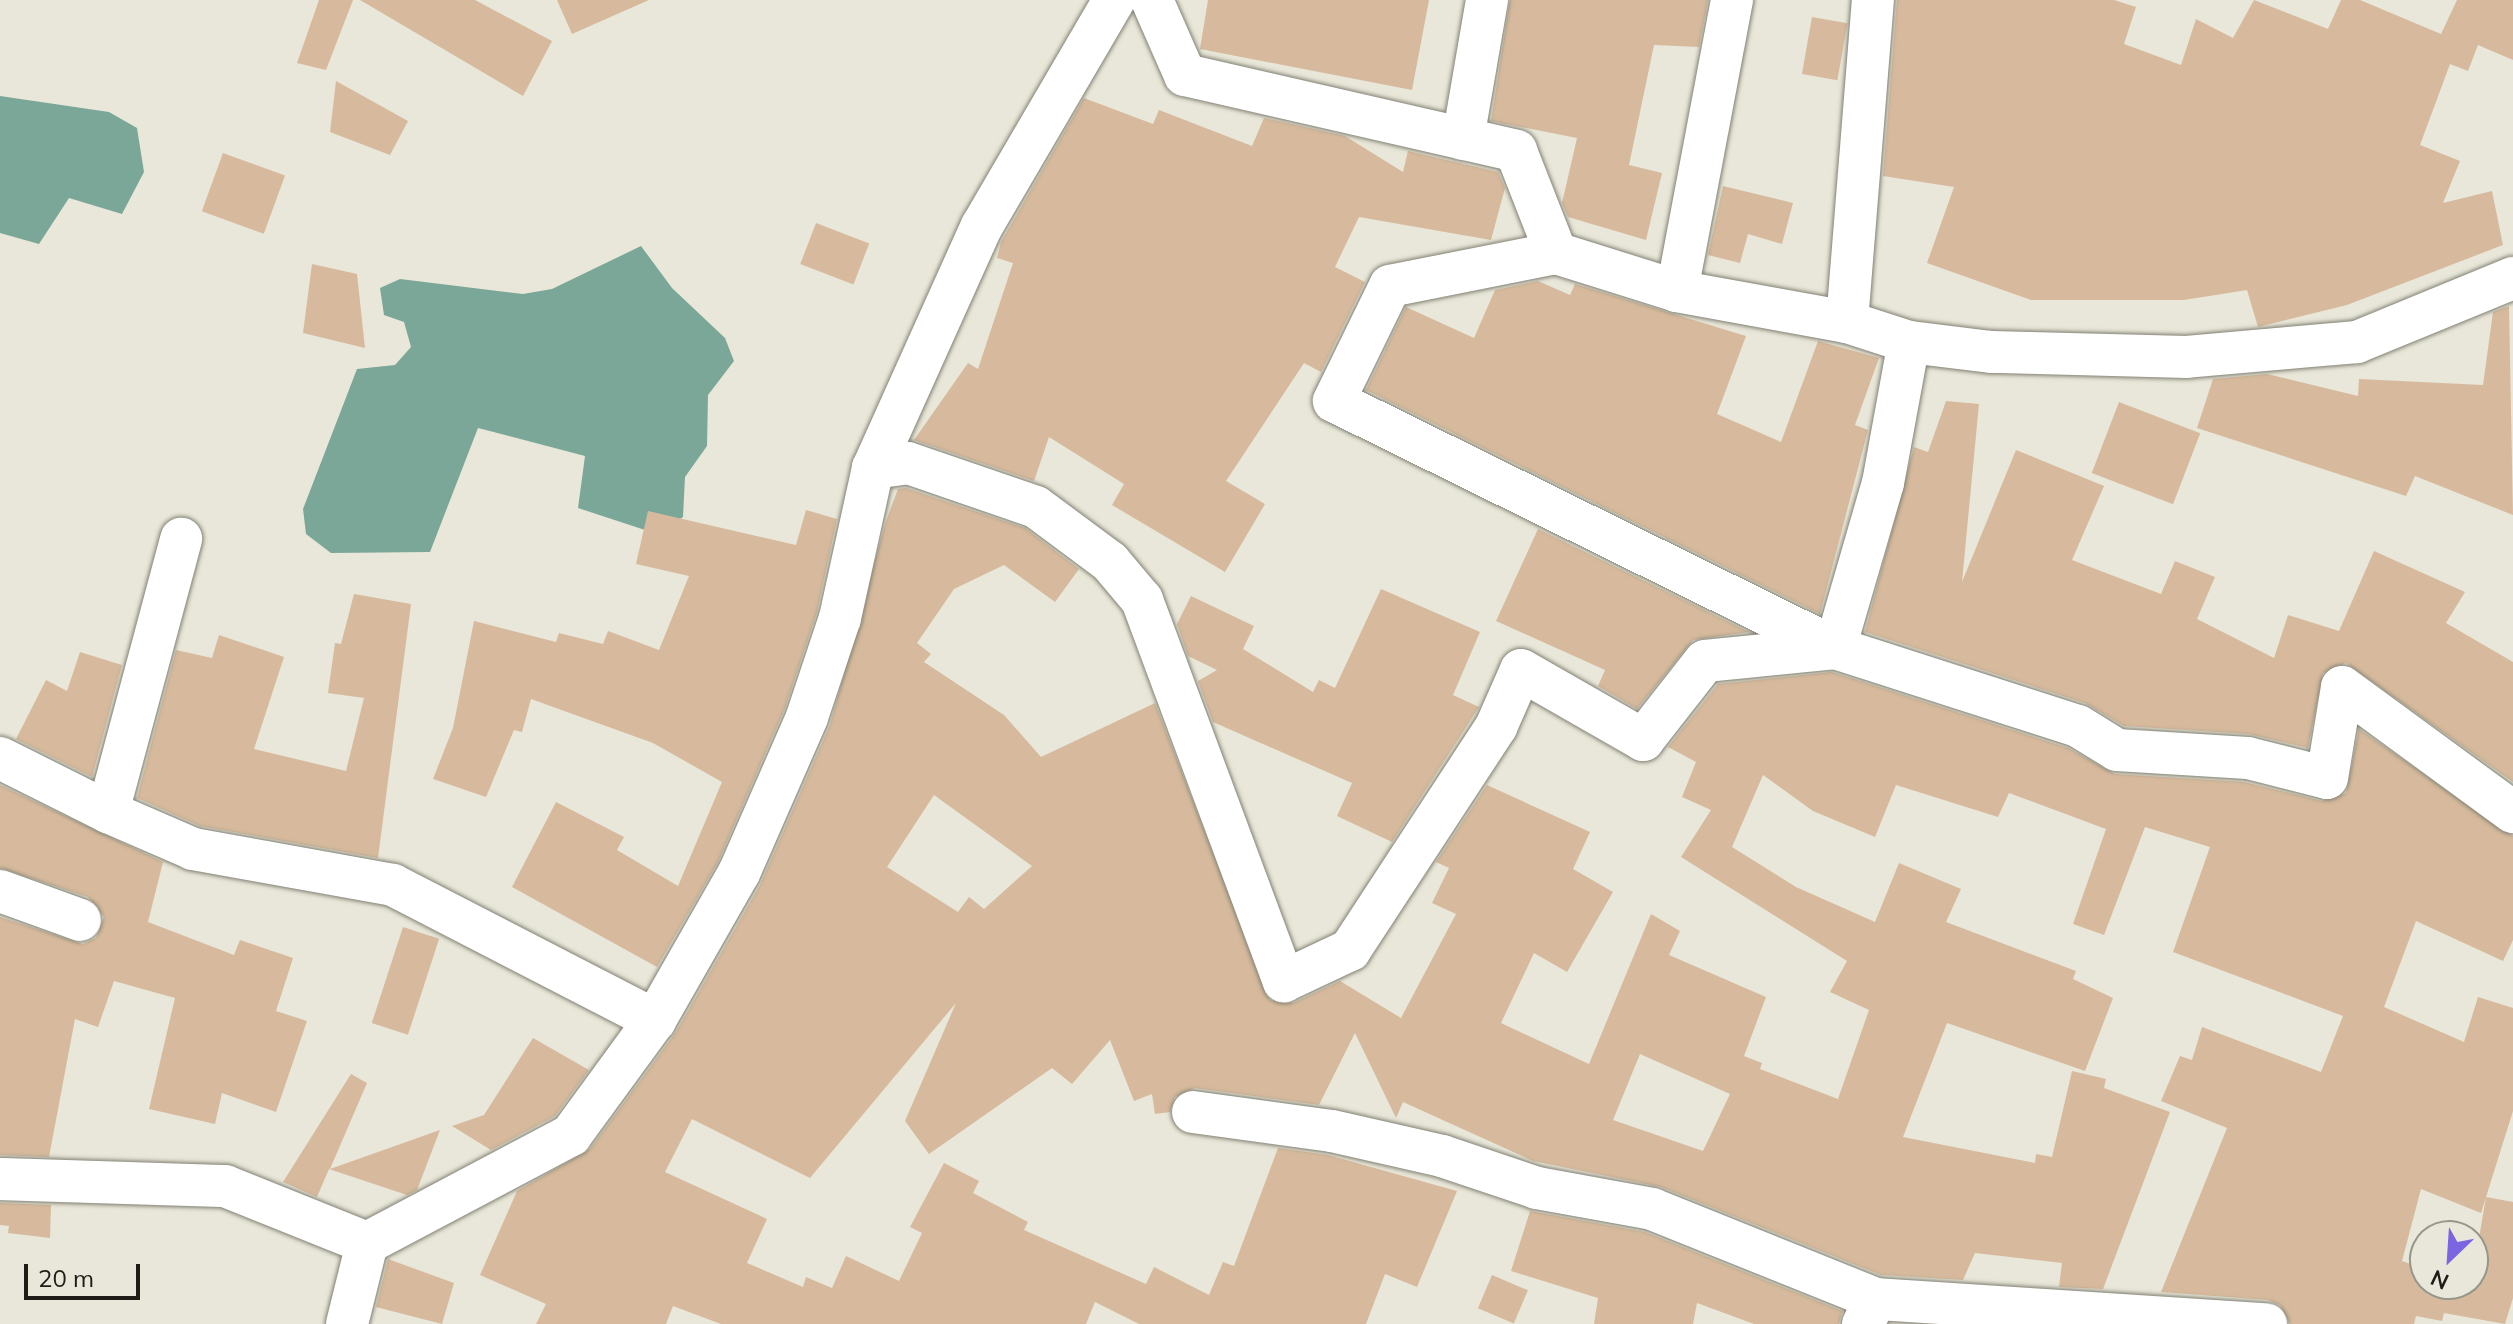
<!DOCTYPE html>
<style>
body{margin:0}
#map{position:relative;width:2513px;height:1324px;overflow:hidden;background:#e8e7d9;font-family:Mulish,sans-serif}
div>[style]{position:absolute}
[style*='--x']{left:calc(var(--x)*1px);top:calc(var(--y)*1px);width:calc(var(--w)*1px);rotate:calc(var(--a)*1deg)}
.water>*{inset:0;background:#7ba799}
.building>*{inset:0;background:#d7ba9d;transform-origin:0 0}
.roads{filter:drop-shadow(0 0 2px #828174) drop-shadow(0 0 2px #828174)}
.street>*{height:42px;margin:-21px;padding:0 21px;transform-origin:21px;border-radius:21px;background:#fff}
span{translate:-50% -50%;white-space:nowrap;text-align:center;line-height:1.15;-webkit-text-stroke:8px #e8e7d9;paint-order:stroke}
.north{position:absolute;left:2409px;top:1220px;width:80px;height:80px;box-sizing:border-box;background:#e8e7d9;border:2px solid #97968b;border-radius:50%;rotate:205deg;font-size:22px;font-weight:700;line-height:32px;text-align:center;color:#1d1c17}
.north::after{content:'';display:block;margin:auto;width:28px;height:36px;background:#7b65e1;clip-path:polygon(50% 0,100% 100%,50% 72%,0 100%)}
.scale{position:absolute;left:24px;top:1264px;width:116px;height:36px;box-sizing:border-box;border:4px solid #1d1c17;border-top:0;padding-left:10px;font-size:24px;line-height:28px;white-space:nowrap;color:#1d1c17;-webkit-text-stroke:6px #e8e7d9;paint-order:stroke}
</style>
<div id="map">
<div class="water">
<div style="clip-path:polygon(0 96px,109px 112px,137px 128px,144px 172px,122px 214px,69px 198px,39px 244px,0 233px)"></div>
<div style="clip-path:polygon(641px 246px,672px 288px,725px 338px,734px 361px,708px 395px,707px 446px,685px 477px,683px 517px,665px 529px,645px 530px,578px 508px,585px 456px,478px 428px,430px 552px,331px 553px,306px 534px,303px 509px,357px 369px,395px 365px,411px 347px,404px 322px,384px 315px,380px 288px,400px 279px,523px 294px,552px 289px)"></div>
</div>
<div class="building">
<div style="clip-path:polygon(319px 0,353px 0,326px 70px,297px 63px)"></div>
<div style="clip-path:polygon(360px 0,475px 0,552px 41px,523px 96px)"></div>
<div style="clip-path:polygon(557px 0,649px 0,572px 34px)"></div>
<div style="clip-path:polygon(1208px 0,1429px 0,1412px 90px,1200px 49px)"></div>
<div style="clip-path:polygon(1510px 0,1708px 0,1699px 47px,1654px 45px,1629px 165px,1662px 173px,1646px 240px,1568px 217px,1562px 203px,1577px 138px,1491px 121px)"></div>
<div style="clip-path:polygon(1897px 0,2114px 0,2136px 7px,2124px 44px,2181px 65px,2196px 19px,2233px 38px,2254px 0,2328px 29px,2341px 0,2360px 0,2441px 34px,2457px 0,2513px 0,2513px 60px,2478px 45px,2468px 71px,2450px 64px,2420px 145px,2460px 161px,2443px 203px,2492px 191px,2503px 245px,2347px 305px,2258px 327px,2247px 290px,2184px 300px,2031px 300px,1927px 263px,1954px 187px,1883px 176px)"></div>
<div style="left:1812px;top:17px;width:36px;height:58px;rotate:10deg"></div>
<div style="clip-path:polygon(336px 81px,408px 121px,390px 155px,330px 132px)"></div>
<div style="clip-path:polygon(1084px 98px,1153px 124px,1159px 110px,1252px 146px,1264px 118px,1345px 136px,1403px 172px,1408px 151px,1498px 172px,1505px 188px,1491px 240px,1359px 217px,1335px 267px,1365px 282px,1321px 372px,1304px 363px,1226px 481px,1265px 504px,1225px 572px,1112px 505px,1124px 484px,1049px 437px,1034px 481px,914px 440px,968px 363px,978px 369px,1013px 263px,997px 258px,1001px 242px)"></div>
<div style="left:223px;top:153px;width:66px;height:62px;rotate:20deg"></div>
<div style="clip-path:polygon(1723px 186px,1793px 203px,1782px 244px,1748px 234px,1740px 263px,1708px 255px)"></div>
<div style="left:816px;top:223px;width:57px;height:44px;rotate:21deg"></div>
<div style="clip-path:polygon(312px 264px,357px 274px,365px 348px,303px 333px)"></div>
<div style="clip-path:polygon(1538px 281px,1570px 295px,1575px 284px,1746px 336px,1717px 414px,1781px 442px,1818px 341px,1879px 358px,1855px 425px,1868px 430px,1820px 614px,1366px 390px,1406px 307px,1474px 338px,1495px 290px)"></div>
<div style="clip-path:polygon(2509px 306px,2513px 515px,2415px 476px,2406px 496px,2197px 428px,2213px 379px,2267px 374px,2358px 396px,2359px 379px,2483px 385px,2493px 312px)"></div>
<div style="clip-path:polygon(1946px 401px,1979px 404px,1962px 582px,2016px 450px,2104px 486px,2072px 560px,2161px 594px,2175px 561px,2215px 577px,2197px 619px,2274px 658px,2288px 615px,2339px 631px,2374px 551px,2465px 592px,2446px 623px,2513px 662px,2513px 782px,2346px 663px,2323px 673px,2308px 748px,2249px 734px,2124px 726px,2085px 703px,1865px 632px,1914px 447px,1928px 452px)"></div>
<div style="left:2119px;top:402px;width:87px;height:76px;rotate:21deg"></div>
<div style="clip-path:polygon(evenodd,906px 488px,1025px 528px,1079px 569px,1055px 602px,1004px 565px,954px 589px,917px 643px,931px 654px,924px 662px,1004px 715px,1041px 757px,1155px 703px,1270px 1000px,1293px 1003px,1340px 981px,1401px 1018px,1456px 914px,1432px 903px,1449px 868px,1436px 862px,1487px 785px,1590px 832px,1573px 869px,1613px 892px,1567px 972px,1534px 953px,1501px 1023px,1589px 1064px,1651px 914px,1680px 931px,1669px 955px,1766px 997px,1744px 1056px,1762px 1063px,1760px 1069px,1838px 1099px,1869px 1010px,1830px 992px,1847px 961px,1681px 857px,1711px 810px,1682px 797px,1696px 762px,1668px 747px,1718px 684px,1832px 672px,2068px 748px,2115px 774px,2244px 782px,2322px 801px,2346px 793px,2359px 729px,2513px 836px,2513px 940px,2503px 961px,2416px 921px,2384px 1007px,2464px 1042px,2478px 997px,2513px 1008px,2513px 1111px,2481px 1213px,2421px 1189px,2402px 1261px,2425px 1269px,2425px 1284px,2471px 1285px,2486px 1197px,2513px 1202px,2513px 1298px,2505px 1324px,2444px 1313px,2442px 1321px,2416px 1316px,2414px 1324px,2290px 1324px,2280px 1305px,2268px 1300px,2161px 1292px,2227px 1128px,2161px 1101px,2180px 1056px,2192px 1060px,2202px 1027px,2321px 1072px,2343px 1016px,2173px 952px,2210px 847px,2145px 827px,2104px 935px,2073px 924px,2106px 829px,2009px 793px,1998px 817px,1896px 785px,1875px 837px,1813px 811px,1763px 775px,1732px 847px,1796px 887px,1875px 922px,1899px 863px,1961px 889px,1946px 922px,2076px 971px,2073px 979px,2113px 998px,2085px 1071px,1947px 1023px,1903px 1137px,2035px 1163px,2036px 1154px,2052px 1157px,2072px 1071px,2106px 1079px,2104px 1088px,2170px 1112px,2103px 1289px,2059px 1287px,2062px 1263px,1975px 1253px,1963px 1280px,1881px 1275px,1661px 1187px,1533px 1161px,1403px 1102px,1396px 1118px,1355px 1033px,1319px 1105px,1195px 1088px,1175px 1097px,1170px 1112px,1155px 1114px,1152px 1094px,1134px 1101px,1110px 1040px,1072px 1084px,1052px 1068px,929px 1154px,905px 1121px,956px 1003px,810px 1178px,692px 1119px,665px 1172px,767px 1219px,747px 1263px,803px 1287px,806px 1277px,832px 1288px,846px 1256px,899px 1281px,922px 1233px,910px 1227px,944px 1163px,979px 1181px,973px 1193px,1028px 1222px,1024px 1230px,1146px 1284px,1154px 1267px,1209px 1295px,1223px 1262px,1234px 1266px,1278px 1148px,1328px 1155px,1457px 1191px,1417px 1287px,1385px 1274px,1366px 1324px,1139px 1324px,1095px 1302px,1086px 1324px,721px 1324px,673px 1306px,666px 1324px,536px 1324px,546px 1304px,480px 1275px,517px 1191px,590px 1149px,676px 1032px,760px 885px,830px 725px,886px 521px,898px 489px,906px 488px,934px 795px,1032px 866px,984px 909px,969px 897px,958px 912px,887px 867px,934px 795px,906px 488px,1640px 1054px,1730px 1094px,1703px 1151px,1613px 1120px,1640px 1054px)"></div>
<div style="clip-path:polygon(806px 510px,837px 519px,817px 612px,785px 708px,718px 862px,657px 967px,512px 887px,556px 802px,624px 837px,617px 850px,678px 886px,722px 782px,653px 743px,531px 699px,522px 732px,514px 730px,486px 797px,433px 779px,453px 728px,474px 621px,556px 642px,559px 633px,603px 644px,608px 631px,659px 650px,689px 576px,636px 564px,648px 511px,796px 545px)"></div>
<div style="clip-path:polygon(1538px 529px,1749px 632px,1693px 640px,1637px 709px,1598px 686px,1605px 670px,1496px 621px)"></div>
<div style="clip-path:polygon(1381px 589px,1480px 632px,1453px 695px,1479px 707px,1392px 842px,1337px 816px,1352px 783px,1213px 722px,1198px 681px,1217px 670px,1188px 656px,1177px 624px,1191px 596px,1254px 626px,1243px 649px,1313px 692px,1319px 680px,1335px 688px)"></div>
<div style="clip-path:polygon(354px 594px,411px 604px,378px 858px,200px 826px,137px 798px,176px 650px,212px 658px,219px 635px,284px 657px,254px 749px,346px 771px,364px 698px,328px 693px,335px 643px,341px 644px)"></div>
<div style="clip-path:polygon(80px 652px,122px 665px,92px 777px,16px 739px,46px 680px,67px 691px)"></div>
<div style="clip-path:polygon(0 785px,163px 862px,148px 922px,234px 955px,240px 940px,293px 958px,276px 1011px,307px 1021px,276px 1112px,222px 1093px,215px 1124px,149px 1109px,175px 998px,114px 981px,98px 1027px,75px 1019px,49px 1157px,0 1155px,0 917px,83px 944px,96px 938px,104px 917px,88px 897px,0 868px)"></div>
<div style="left:403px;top:927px;width:38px;height:101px;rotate:18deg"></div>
<div style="clip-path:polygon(533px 1038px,589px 1070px,555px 1116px,491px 1150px,452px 1126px,484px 1115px)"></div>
<div style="clip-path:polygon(351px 1074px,367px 1083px,330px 1169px,440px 1130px,417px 1190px,407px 1195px,329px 1169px,317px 1197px,283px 1182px)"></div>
<div style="clip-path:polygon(0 1203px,51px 1205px,50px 1238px,8px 1233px,9px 1226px,0 1225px)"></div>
<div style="clip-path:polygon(1530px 1211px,1645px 1232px,1842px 1311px,1839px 1324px,1754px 1324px,1697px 1303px,1693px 1324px,1594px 1324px,1598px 1298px,1511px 1271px)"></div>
<div style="clip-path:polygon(388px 1259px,454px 1283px,442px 1324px,376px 1307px)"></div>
<div style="left:1492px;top:1275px;width:39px;height:36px;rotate:23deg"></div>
</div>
<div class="roads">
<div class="street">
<div style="--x:1152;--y:0;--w:82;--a:66.3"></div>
<div style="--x:1185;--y:75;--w:340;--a:12.9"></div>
<div style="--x:1516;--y:151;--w:110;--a:68.6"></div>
<div style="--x:1463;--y:139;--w:141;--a:-80.2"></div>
<div style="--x:2513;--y:278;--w:169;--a:157.7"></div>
<div style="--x:2357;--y:342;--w:171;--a:175"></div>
<div style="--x:2187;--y:357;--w:196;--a:-178.5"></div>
<div style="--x:1991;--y:352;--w:83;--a:-173"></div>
<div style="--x:1909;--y:342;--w:65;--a:-162.1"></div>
<div style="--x:1847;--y:322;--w:173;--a:-169.7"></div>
<div style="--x:1677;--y:291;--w:127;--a:-162.6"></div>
<div style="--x:1556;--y:253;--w:169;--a:168.8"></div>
<div style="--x:1390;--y:286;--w:128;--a:116"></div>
<div style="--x:1334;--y:401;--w:559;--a:26.24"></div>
<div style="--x:1835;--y:648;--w:255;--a:17.8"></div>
<div style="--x:2078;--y:726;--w:46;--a:31.6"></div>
<div style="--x:2117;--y:750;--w:131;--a:3.5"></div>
<div style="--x:2248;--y:758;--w:81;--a:14.2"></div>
<div style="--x:2327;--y:778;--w:92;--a:-80.6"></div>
<div style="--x:2342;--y:687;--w:212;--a:36.2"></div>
<div style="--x:1677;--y:291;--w:296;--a:-79.3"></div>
<div style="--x:1847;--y:322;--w:323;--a:-85.4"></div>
<div style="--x:873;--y:468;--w:35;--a:-8"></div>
<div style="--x:908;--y:463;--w:135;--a:19"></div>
<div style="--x:1036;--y:507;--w:92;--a:36.6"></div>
<div style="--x:1110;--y:562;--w:50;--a:49.9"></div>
<div style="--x:1142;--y:600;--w:407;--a:69.6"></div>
<div style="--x:1284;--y:981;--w:73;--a:-25.2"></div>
<div style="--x:1350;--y:950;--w:267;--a:-56.8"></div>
<div style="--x:1496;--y:727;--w:62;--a:-66.3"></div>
<div style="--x:1521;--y:670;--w:141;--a:29.8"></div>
<div style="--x:1643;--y:740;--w:100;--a:-51.9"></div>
<div style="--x:1705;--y:661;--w:131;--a:-5.7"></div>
<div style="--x:1835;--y:648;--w:172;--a:-73.8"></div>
<div style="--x:1883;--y:483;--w:143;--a:-79.6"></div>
<div style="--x:0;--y:758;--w:121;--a:26.6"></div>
<div style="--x:108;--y:812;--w:283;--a:-75"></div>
<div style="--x:108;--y:812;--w:93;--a:23.5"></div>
<div style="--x:193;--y:849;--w:203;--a:10.2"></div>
<div style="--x:393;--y:885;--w:295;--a:27.3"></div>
<div style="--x:0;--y:891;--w:85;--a:19.9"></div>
<div style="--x:1193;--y:1112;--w:140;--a:7.8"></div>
<div style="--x:1332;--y:1131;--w:113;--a:12.8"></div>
<div style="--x:1442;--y:1156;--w:100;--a:18.6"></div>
<div style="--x:1537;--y:1188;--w:117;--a:10.3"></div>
<div style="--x:1652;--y:1209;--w:241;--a:21.9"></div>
<div style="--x:0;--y:1179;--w:225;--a:1.8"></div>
<div style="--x:225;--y:1186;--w:153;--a:21.9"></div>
<div style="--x:347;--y:1324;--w:83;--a:-76.1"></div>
<div style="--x:367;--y:1243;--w:231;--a:-27.9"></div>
<div style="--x:571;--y:1135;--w:142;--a:-53.9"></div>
<div style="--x:655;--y:1020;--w:169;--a:-60.3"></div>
<div style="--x:739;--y:873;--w:170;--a:-66.4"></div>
<div style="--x:807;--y:717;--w:104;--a:-71.6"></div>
<div style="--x:840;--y:618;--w:154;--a:-77.6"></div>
<div style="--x:873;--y:468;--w:265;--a:-65.8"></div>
<div style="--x:982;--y:226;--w:262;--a:-59.7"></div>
<div style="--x:1863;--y:1324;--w:28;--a:-63"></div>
<div style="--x:1876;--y:1299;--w:391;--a:3.7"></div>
</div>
</div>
<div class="north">N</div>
<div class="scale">20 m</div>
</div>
